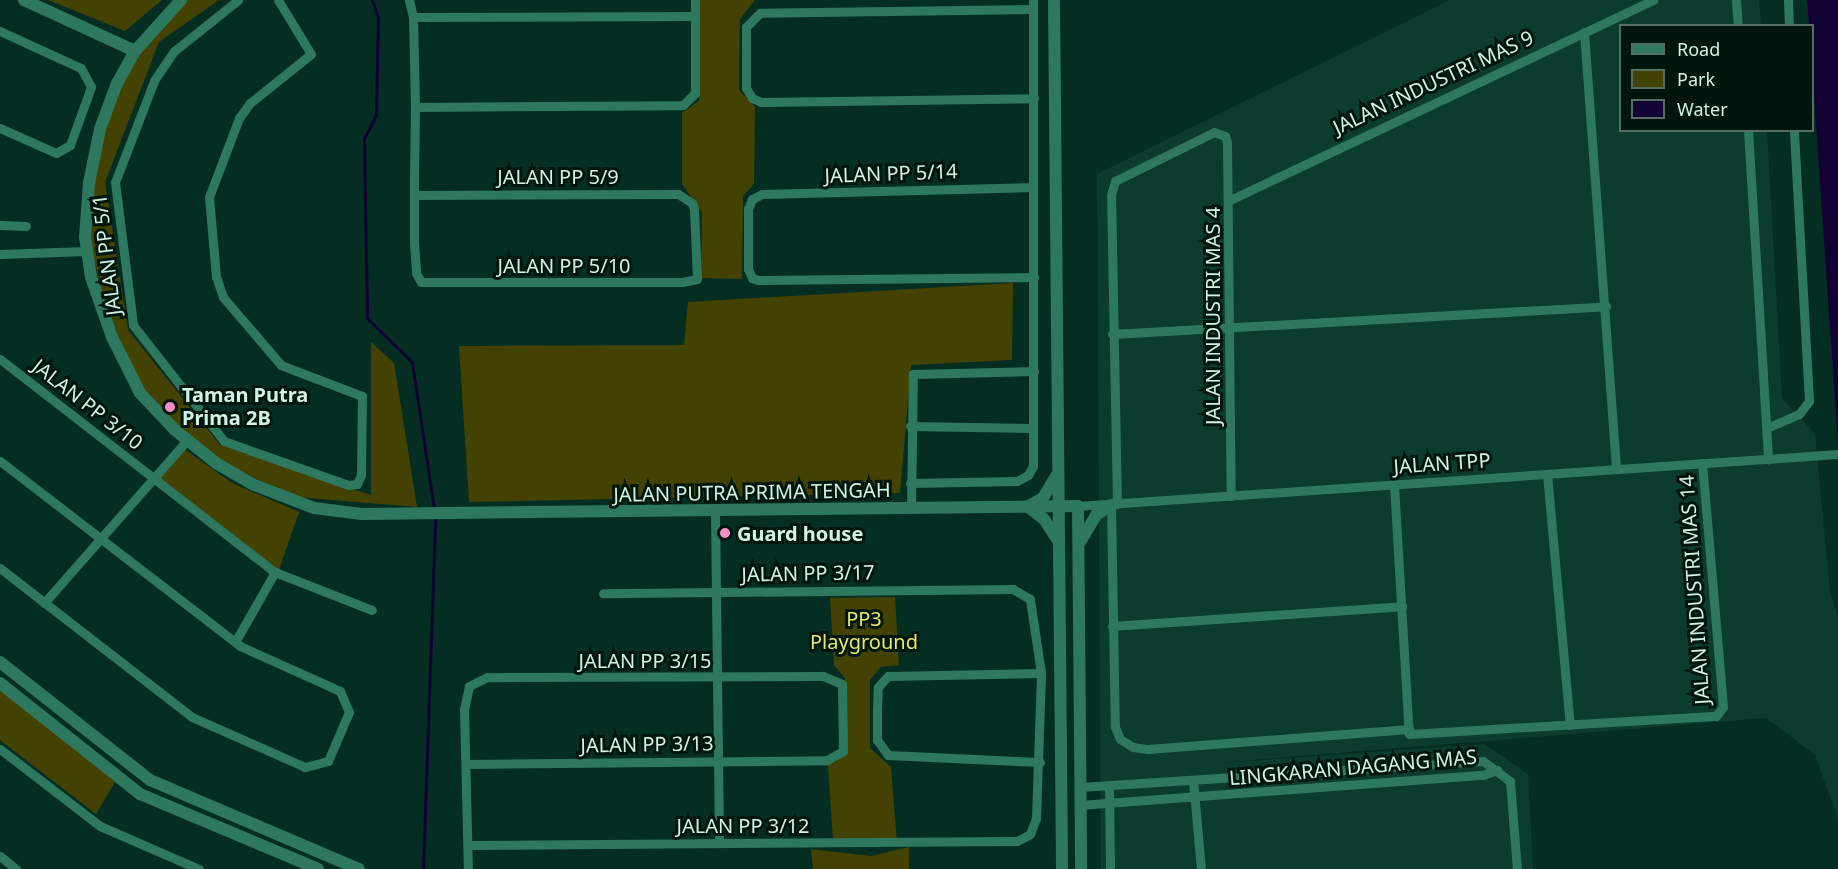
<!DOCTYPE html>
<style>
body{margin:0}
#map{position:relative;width:1838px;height:869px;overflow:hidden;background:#052e22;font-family:"Noto Sans",sans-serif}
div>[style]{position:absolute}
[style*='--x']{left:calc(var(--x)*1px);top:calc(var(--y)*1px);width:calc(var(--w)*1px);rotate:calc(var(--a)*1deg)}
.built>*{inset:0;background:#0c3c2e}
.green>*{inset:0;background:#444202}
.water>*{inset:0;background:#110233}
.stream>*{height:3px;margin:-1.5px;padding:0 1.5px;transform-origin:1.5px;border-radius:1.5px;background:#110233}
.street>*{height:9px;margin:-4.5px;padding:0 4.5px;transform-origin:4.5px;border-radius:4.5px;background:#2e785f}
.secondary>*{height:12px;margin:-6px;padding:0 6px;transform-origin:6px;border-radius:6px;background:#2e785f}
.dots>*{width:16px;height:16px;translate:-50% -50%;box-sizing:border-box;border:3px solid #00150c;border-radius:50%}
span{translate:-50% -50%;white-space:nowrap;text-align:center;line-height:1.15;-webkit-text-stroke:6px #00150c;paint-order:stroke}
.street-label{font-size:20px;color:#d0f3e4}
.poi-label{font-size:20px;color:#d0f3e4;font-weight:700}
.left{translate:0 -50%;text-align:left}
.park-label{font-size:20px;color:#e7e66d}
.legend{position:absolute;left:1619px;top:24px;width:195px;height:108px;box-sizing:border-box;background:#00150c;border:2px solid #536e62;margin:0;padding:8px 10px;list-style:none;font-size:18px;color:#d0f3e4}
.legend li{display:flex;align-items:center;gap:12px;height:30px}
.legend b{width:30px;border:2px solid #536e62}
</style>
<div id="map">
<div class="built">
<div style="clip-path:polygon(1450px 0,1759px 0,1761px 25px,1620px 26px,1620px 130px,1767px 131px,1782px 398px,1815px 434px,1830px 591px,1838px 616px,1838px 818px,1815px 755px,1766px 718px,1204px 764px,1484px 744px,1528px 774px,1533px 869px,1101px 869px,1097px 174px)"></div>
</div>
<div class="green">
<div style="clip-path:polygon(48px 0,162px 0,125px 31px)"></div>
<div style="clip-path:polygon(186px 0,219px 0,159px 42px,105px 182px,128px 330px,220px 445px,371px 495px,371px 342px,394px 363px,417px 507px,295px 497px,226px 465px,176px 425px,141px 387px,104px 303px,89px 237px,93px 184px,105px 129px,123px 82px,141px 53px)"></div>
<div style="clip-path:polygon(700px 0,755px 0,740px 19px,739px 90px,755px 107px,754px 184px,743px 196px,742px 279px,701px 278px,702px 212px,682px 184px,682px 113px,699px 101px)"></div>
<div style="clip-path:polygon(1013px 283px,1012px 360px,911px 365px,900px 493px,469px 502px,459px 346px,684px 345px,688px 302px)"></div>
<div style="clip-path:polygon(184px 449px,232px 483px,299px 512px,279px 570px,159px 477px)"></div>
<div style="clip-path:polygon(895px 597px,899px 665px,881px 667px,870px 680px,870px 748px,891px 767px,897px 843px,833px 840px,828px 765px,845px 753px,845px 678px,834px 665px,830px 598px)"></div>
<div style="clip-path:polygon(0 689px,115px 782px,96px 814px,0 740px)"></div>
<div style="clip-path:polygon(909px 847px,909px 869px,813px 869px,811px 849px,871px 856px)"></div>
</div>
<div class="water">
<div style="clip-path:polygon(1807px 0,1838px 0,1838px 444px,1813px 81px,1812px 26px,1809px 25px)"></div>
</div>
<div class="stream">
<div style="--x:372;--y:0;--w:18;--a:71"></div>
<div style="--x:378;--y:17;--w:98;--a:91.2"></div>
<div style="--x:376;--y:115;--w:27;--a:117"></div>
<div style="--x:364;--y:139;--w:179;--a:89"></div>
<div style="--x:367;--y:318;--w:63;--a:44.4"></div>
<div style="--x:412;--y:362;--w:150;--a:81.5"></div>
<div style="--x:423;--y:869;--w:352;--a:-88"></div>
</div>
<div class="street">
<div style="--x:238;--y:0;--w:82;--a:141.4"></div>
<div style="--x:174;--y:51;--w:36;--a:124"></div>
<div style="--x:154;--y:81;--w:108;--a:111.1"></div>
<div style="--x:115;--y:182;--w:144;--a:82.8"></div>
<div style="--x:133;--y:325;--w:147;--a:51.9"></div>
<div style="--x:224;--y:441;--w:132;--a:19.5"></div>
<div style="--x:348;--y:485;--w:9;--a:-6"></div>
<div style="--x:357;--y:484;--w:10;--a:-66"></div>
<div style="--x:361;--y:475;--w:79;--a:-89.3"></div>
<div style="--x:362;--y:396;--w:87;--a:-159.1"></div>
<div style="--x:281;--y:365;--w:89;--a:-130.5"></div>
<div style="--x:223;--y:297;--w:21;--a:-109"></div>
<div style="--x:216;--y:277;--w:80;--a:-95"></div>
<div style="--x:209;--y:197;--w:85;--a:-69.2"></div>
<div style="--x:239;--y:118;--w:19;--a:-54"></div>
<div style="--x:250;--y:103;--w:78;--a:-38.8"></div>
<div style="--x:311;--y:54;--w:63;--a:-121.4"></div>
<div style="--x:409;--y:0;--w:17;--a:77"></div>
<div style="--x:413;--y:17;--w:90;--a:88.7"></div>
<div style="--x:415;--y:107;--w:70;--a:90.8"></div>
<div style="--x:414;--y:177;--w:65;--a:90"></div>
<div style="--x:414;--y:242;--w:31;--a:86"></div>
<div style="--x:416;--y:273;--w:10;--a:61"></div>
<div style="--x:421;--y:282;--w:261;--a:0"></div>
<div style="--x:682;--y:282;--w:15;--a:-11"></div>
<div style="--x:697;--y:279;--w:70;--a:-92.5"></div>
<div style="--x:694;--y:209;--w:6;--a:-108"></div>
<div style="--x:692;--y:203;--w:17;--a:-147"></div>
<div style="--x:678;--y:194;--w:264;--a:179.8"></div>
<div style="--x:1736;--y:0;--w:26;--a:86"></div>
<div style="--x:1788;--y:0;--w:26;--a:88"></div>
<div style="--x:1033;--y:9;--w:273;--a:179.2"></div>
<div style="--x:760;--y:13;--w:20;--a:135"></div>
<div style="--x:746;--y:27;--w:61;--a:90"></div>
<div style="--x:746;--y:88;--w:12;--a:59"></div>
<div style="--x:752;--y:98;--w:10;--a:24"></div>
<div style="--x:761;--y:102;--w:273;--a:-0.8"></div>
<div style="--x:413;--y:17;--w:282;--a:-0.2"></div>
<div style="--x:0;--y:31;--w:89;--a:24.6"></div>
<div style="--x:81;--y:68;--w:21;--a:62"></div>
<div style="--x:91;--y:87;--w:62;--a:109.9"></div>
<div style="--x:70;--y:145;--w:16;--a:150"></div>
<div style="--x:56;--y:153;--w:61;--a:-155.9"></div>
<div style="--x:1584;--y:32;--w:438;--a:85.8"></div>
<div style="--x:415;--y:107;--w:268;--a:-0.4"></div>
<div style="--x:683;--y:105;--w:17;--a:-45"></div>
<div style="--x:695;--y:93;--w:93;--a:-90"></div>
<div style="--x:1748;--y:130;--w:330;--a:86.5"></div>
<div style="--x:1033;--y:187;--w:271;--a:178.5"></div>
<div style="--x:762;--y:194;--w:11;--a:153"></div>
<div style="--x:752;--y:199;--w:11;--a:112"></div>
<div style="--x:748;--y:209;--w:60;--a:90"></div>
<div style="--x:748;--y:269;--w:10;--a:66"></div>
<div style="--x:752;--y:278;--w:6;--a:18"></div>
<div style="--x:758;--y:280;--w:276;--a:-0.6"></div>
<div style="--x:1230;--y:200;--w:468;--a:-25.3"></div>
<div style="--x:0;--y:225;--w:26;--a:2"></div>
<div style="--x:0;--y:254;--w:87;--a:-2"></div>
<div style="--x:1112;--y:334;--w:495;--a:-3.2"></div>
<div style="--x:0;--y:359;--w:348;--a:37.8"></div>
<div style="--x:275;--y:572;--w:104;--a:21.4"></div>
<div style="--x:910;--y:426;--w:122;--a:0.9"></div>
<div style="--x:1767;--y:428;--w:35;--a:-24"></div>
<div style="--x:1799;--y:414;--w:16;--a:-52"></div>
<div style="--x:1809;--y:401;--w:271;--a:-93.2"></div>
<div style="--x:0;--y:461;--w:303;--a:37.6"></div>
<div style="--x:240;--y:646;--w:110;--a:24.2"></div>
<div style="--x:340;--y:691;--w:23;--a:67"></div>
<div style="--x:349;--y:712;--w:53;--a:113.2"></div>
<div style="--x:328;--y:761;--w:24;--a:165"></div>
<div style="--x:305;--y:767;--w:124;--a:-156.1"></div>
<div style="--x:192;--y:717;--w:243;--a:-142.2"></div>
<div style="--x:1547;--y:474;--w:252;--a:84.8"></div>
<div style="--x:910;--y:483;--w:107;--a:-1.1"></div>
<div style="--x:1017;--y:481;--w:13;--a:-29"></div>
<div style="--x:1028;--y:475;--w:10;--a:-61"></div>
<div style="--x:1033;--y:466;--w:466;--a:-90"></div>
<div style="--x:1394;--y:485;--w:249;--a:86.6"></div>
<div style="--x:1409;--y:734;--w:308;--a:-3.4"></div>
<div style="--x:1716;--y:716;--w:11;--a:-52"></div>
<div style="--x:1723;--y:707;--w:245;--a:-94.9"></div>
<div style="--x:1117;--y:504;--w:309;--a:-91.1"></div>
<div style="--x:1111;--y:195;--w:15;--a:-74"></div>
<div style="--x:1115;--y:181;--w:110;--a:-26.3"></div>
<div style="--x:1214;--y:132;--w:12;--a:20"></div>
<div style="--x:1225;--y:136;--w:6;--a:72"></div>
<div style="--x:1227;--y:142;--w:354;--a:89.4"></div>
<div style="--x:1111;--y:505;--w:222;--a:89"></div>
<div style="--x:1115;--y:727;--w:13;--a:67"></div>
<div style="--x:1120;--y:739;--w:15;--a:32"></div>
<div style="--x:1133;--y:747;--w:15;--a:8"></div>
<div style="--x:1148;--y:749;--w:262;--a:-4.4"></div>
<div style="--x:1078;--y:506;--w:762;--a:-3.91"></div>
<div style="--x:911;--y:509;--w:135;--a:-89.2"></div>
<div style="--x:913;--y:374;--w:121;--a:-1.4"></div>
<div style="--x:715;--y:513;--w:330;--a:89.3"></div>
<div style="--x:44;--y:603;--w:217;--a:-48.7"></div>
<div style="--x:1112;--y:626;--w:291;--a:-3.9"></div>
<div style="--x:235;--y:642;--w:81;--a:-60.3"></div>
<div style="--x:0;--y:749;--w:126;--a:37.6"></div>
<div style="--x:100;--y:826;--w:108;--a:23.5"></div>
<div style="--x:1040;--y:762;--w:152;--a:-177.4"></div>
<div style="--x:888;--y:755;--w:19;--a:-126"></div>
<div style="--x:877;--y:740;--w:30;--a:-90"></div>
<div style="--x:877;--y:710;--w:23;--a:-88"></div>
<div style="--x:878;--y:687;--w:15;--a:-48"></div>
<div style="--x:888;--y:676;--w:153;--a:-1.1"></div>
<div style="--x:468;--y:764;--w:359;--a:-0.6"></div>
<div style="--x:827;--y:760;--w:18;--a:-29"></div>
<div style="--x:843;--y:751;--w:67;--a:-90.9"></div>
<div style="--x:842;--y:684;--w:21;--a:-157"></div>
<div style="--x:823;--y:676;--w:336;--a:179.8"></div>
<div style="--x:487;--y:677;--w:20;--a:153"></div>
<div style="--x:469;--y:686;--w:24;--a:102"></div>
<div style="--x:464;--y:709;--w:160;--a:88.6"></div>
<div style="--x:1193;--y:780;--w:89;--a:84.9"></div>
<div style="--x:1109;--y:786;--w:83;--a:89.3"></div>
<div style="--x:1080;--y:787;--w:404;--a:-3.7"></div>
<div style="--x:1483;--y:761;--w:34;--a:37"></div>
<div style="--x:1510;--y:781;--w:88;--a:85.5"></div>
<div style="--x:1080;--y:805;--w:404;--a:-4.3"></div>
<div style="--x:1483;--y:775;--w:15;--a:-20"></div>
<div style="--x:470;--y:845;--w:547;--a:-0.42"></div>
<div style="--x:1017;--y:841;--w:15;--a:-28"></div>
<div style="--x:1030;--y:834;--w:17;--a:-69"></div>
<div style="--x:1036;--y:818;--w:145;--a:-88"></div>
<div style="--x:1041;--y:673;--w:75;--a:-98.5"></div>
<div style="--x:1030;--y:599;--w:20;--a:-150"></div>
<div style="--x:1013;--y:589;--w:410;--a:179.4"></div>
<div style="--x:0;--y:856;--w:21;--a:39"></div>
</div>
<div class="secondary">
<div style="--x:24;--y:0;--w:122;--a:24.7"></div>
<div style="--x:181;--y:0;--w:69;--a:132"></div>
<div style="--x:135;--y:51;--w:37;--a:119"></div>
<div style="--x:117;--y:83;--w:49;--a:110.3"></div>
<div style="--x:100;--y:129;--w:55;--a:101.5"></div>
<div style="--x:89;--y:183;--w:54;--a:94.2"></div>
<div style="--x:85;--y:237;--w:40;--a:81.5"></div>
<div style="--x:91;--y:277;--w:64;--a:70.7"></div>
<div style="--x:112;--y:337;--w:63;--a:63.4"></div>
<div style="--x:140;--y:393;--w:51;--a:46.6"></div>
<div style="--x:175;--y:430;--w:53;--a:38.8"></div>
<div style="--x:216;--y:463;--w:42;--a:30.3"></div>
<div style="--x:252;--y:484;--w:66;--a:21.2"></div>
<div style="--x:314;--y:508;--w:48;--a:7.1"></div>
<div style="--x:362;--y:514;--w:716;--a:-0.64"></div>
<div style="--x:1078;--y:506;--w:363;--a:89.5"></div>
<div style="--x:1054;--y:0;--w:869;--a:89.47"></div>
<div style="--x:1029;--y:506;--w:16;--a:-30"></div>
<div style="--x:1043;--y:498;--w:26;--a:-59"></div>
<div style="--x:1028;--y:507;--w:20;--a:37"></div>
<div style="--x:1044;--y:519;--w:24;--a:57"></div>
<div style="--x:1080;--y:542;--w:31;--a:-59"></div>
<div style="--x:1096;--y:515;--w:18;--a:-34"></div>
<div style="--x:0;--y:662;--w:191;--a:38.2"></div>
<div style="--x:150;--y:780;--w:227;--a:23.1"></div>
<div style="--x:0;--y:683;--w:179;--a:38.4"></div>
<div style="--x:140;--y:794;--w:193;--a:22.8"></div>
</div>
<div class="dots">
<div style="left:170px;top:407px;background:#fa8fc7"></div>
<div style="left:725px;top:533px;background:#fa8fc7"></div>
</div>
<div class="street-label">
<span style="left:1433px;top:82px;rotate:-25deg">JALAN INDUSTRI MAS 9</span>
<span style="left:891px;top:173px;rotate:-2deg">JALAN PP 5/14</span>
<span style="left:558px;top:176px">JALAN PP 5/9</span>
<span style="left:106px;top:255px;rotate:-97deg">JALAN PP 5/1</span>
<span style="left:564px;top:265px">JALAN PP 5/10</span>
<span style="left:1212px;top:316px;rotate:-90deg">JALAN INDUSTRI MAS 4</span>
<span style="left:88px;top:404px;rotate:38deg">JALAN PP 3/10</span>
<span style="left:1442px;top:463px;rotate:-4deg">JALAN TPP</span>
<span style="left:752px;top:492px;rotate:-1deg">JALAN PUTRA PRIMA TENGAH</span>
<span style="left:808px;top:573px;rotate:-1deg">JALAN PP 3/17</span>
<span style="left:1694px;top:590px;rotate:-94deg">JALAN INDUSTRI MAS 14</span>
<span style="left:645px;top:660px">JALAN PP 3/15</span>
<span style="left:647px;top:744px;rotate:-1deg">JALAN PP 3/13</span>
<span style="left:1353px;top:767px;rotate:-5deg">LINGKARAN DAGANG MAS</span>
<span style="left:743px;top:825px">JALAN PP 3/12</span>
</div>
<div class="poi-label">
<span class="left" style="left:182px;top:406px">Taman Putra<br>Prima 2B</span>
<span class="left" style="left:737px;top:533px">Guard house</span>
</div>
<div class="park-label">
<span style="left:864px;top:630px">PP3<br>Playground</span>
</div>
<ul class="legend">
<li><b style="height:8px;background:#2e785f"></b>Road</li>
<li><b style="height:16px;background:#444202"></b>Park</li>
<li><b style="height:16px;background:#110233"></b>Water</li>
</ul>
</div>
